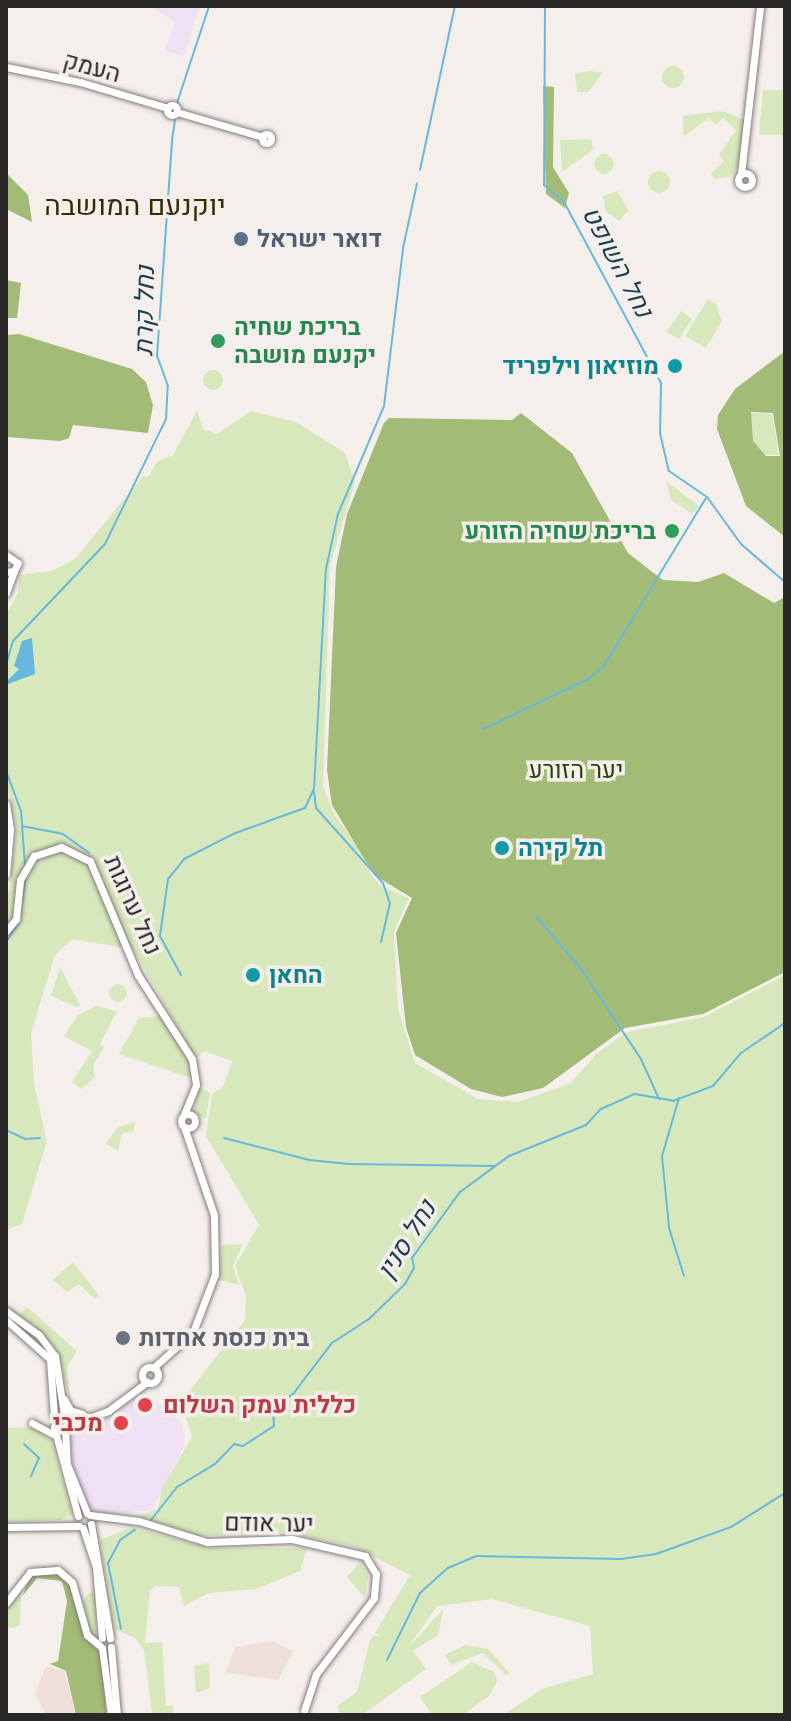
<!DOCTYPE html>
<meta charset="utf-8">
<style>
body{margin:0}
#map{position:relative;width:791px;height:1721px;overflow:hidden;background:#f5efeb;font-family:"Space Grotesk",Heebo,sans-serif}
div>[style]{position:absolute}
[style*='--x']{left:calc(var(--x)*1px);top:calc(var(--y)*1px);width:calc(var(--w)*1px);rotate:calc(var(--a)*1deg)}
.commercial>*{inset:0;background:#efe0f4}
.built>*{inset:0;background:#eee0d9}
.green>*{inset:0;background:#d7e9bc}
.round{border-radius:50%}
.forest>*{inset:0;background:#a2bb77}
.water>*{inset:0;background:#68b8de}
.stream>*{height:2px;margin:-1px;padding:0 1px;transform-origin:1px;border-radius:1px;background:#68b8de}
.roads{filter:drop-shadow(0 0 2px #837e7b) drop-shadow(0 0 2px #837e7b)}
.secondary>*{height:7px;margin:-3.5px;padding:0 3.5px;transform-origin:3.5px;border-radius:3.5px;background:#fff}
.secondary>.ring{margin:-3.5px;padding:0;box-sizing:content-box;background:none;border:7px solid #fff;border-radius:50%}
.dots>*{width:22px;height:22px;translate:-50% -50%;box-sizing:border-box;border:4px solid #f5efeb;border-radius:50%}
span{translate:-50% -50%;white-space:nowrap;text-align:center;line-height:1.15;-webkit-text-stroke:7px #f5efeb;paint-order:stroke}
.street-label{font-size:24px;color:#2a2827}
.service-label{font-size:24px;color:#4e5e75;font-weight:700}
.left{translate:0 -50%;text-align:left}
.leisure-label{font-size:24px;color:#27864d;font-weight:700}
.right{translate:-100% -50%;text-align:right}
.culture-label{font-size:24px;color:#0d838f;font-weight:700}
.park-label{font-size:24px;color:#303f0c}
.worship-label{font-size:24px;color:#5b616d;font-weight:700}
.health-label{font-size:24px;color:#be3a42;font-weight:700}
.water-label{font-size:26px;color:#1b3f50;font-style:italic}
.quarter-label{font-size:28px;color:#372c01}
.frame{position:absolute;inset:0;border:8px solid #2a2827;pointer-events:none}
</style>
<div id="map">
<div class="commercial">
<div style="clip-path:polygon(150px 6px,200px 6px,184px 57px,165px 50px,175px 22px)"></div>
<div style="clip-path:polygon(140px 1387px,182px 1423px,185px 1444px,152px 1510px,98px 1515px,86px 1507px,77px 1485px,66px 1436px,72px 1426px,120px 1412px)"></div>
</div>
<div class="built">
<div style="clip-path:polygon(273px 1641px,293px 1651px,278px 1680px,226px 1673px,235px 1647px)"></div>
<div style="clip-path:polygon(46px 1666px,65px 1672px,75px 1715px,46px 1715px,35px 1694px)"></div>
</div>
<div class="green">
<div class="round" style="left:662px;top:66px;width:22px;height:22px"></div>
<div style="clip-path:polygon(589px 71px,603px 72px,588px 92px,577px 92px,575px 74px)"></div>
<div style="clip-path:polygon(763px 90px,785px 90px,785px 135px,759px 135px)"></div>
<div style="clip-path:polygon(723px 111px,745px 120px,741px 163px,730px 177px,714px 179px,711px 174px,724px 161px,719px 155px,736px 130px,723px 118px,716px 125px,709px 118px,683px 137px,683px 116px)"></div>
<div style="clip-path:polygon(591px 139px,593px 150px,562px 172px,560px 140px)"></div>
<div class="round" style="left:594px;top:154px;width:20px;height:20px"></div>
<div class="round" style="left:648px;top:171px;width:22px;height:22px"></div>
<div style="clip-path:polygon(618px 191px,628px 210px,620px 221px,606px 212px,603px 196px)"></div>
<div style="clip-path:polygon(708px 299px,716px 304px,722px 321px,706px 348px,685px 336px)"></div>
<div style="clip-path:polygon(681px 311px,692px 319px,679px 339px,666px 332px)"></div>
<div class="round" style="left:203px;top:370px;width:20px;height:20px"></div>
<div style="clip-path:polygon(197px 410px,203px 429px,217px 434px,251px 411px,296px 422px,345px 453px,355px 482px,330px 565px,323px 787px,335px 816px,363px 851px,371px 875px,381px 886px,409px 898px,394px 932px,398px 1009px,415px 1063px,478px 1099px,518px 1102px,571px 1083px,596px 1054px,627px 1032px,704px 1017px,785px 975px,785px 1715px,503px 1715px,542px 1689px,593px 1674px,590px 1626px,492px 1599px,437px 1606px,408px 1648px,444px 1608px,438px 1635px,413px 1651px,426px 1669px,362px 1715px,340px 1715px,337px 1706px,357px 1692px,370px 1640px,375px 1635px,382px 1637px,375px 1633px,410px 1575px,350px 1545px,274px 1531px,200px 1536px,137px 1516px,158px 1509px,162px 1488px,192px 1437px,181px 1402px,245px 1320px,246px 1296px,235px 1266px,259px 1225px,206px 1136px,212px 1094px,223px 1087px,232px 1061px,204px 1051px,196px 1059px,133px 949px,72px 939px,55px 955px,31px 1033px,34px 1084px,47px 1141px,22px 1224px,6px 1230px,6px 911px,17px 828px,6px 784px,6px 615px,18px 592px,19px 575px,52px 571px,76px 558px,143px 476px,148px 477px,158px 461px,173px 455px)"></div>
<div style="clip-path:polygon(733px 412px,772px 414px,779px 455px,744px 454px)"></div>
<div style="clip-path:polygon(666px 481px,699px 506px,692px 514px,671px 500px)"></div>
<div style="clip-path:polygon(60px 967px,80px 1005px,77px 1007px,51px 996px)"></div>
<div class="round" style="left:109px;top:984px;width:18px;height:18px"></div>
<div style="clip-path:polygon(96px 1006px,117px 1011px,100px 1044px,104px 1047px,93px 1066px,95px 1077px,81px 1089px,72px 1082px,92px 1051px,64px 1036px,78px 1015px)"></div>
<div style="clip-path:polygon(161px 1016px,189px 1062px,191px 1078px,119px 1054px,139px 1018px)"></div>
<div style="clip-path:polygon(198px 1087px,210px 1093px,206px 1119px,194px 1113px)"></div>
<div style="clip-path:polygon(135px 1122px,134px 1131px,122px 1133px,118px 1151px,106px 1144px,118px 1127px)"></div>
<div style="clip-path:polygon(243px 1244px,233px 1266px,239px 1285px,219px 1280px,222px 1245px)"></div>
<div style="clip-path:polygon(73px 1262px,99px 1295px,95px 1299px,79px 1284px,67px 1292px,53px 1280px)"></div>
<div style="clip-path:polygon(6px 1303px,20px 1314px,27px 1307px,77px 1351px,67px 1367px,71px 1405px,59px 1356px)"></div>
<div style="clip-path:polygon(33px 1427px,52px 1441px,72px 1514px,61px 1520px,6px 1522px,6px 1428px)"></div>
<div style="clip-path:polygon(132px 1527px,209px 1548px,307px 1548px,300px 1571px,256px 1589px,209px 1593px,184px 1606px,179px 1587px,155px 1586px,150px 1591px,145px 1643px,162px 1642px,166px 1706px,172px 1705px,174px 1715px,152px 1715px,144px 1650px,135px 1638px,115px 1629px,112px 1620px,100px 1540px)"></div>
<div style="clip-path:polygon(360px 1562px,368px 1576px,365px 1598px,347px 1577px)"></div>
<div style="clip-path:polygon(21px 1587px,20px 1625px,12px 1628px,6px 1626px,6px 1610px)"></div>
<div style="clip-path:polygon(92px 1591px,95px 1595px,96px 1637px,88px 1632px,82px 1601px)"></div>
<div style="clip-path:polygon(465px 1645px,488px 1649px,510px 1673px,506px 1675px,483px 1653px,451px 1665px,445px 1655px)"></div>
<div style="clip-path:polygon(472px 1662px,494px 1672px,497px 1681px,490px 1695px,463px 1715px,432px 1715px,420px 1697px)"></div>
<div style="clip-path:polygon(209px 1663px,210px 1688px,196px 1693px,194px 1666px)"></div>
</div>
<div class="forest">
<div style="clip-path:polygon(543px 86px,554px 87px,553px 167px,569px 193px,565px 208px,546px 194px)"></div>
<div style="clip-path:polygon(6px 173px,28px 195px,32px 222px,6px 209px)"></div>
<div style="clip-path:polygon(6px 280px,21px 283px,17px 318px,6px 318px)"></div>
<div style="clip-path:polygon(19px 334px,132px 369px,146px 382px,153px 405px,148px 433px,73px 425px,69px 438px,60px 441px,6px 437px,6px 335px)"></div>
<div style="clip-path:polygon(evenodd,785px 351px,785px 537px,746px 506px,717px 429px,718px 415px,735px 389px,785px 351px,751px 412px,773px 413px,780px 456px,766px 456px,753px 441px,751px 412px)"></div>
<div style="clip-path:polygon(521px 413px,572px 453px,628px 553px,651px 571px,663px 580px,698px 582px,724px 573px,774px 603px,785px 597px,785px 972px,703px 1014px,625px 1028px,543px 1088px,502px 1097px,471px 1089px,415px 1055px,406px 1027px,396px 933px,412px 898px,374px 875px,332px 805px,327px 770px,336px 567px,347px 514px,384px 423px,389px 418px,512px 420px)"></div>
<div style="clip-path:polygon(59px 1573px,71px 1588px,84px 1638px,102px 1654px,106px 1715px,76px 1715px,66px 1671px,50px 1664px,58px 1661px,67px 1601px,62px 1581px,37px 1578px,23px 1595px,30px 1575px)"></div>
</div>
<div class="water">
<div style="clip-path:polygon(32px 638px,35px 674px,8px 684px,6px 693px,6px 682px,19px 669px,14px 666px,22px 641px)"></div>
</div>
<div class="stream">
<div style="--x:545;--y:6;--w:179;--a:90.3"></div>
<div style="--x:544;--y:185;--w:26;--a:40"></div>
<div style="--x:564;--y:202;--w:205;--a:61.8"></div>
<div style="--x:661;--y:383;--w:50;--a:91.1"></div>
<div style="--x:660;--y:433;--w:39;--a:77"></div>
<div style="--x:669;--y:471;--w:46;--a:34.4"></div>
<div style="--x:707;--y:497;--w:58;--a:54.1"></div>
<div style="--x:741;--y:544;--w:58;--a:40.8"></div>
<div style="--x:420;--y:170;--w:168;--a:-78"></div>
<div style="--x:6;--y:665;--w:25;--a:-74"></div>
<div style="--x:13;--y:641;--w:134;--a:-46.5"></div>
<div style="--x:105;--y:544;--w:139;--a:-64"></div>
<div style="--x:166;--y:419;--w:33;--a:-87"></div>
<div style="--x:168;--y:386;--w:32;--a:-110"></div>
<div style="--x:157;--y:356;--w:217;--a:-86"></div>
<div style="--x:172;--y:140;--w:40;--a:-81.5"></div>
<div style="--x:178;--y:100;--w:99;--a:-71.7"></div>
<div style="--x:483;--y:729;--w:117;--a:-25.3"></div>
<div style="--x:589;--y:679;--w:22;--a:-43"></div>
<div style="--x:605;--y:664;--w:194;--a:-58.7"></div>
<div style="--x:6;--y:771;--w:43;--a:69.4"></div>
<div style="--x:21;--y:811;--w:55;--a:85.8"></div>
<div style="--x:314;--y:792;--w:16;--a:83"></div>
<div style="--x:316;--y:808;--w:101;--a:48.2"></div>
<div style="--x:383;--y:883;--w:21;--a:71"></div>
<div style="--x:390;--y:903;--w:40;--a:103"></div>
<div style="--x:22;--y:826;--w:42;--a:11"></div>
<div style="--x:63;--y:834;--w:32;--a:36"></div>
<div style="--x:536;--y:916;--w:70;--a:49.7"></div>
<div style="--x:581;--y:969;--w:108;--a:56.3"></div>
<div style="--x:641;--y:1059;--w:44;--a:65.8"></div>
<div style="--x:6;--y:942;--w:23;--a:-56"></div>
<div style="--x:19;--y:923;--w:48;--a:-81.5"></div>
<div style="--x:181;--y:975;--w:44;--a:-118.3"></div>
<div style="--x:160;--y:936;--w:58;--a:-82"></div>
<div style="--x:168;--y:879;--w:26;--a:-51"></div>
<div style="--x:184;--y:859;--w:55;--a:-27"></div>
<div style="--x:233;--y:834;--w:77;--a:-19.9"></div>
<div style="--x:305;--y:808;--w:21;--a:-65"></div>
<div style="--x:314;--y:789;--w:220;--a:-86.9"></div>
<div style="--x:326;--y:569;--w:56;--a:-77.7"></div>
<div style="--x:338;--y:514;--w:117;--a:-66.9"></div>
<div style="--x:384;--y:406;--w:159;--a:-83.1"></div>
<div style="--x:403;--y:248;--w:66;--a:-77.8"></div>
<div style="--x:679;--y:1098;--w:60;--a:106.3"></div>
<div style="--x:662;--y:1156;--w:72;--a:84.4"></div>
<div style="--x:669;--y:1228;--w:50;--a:72.6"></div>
<div style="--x:6;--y:1130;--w:21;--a:25"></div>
<div style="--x:25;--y:1139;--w:15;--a:-4"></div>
<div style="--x:224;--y:1138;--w:88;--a:14.5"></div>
<div style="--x:309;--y:1160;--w:40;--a:5.7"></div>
<div style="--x:349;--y:1164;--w:146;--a:0.8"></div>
<div style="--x:24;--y:1444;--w:21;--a:43"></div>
<div style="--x:39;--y:1458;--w:20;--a:114"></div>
<div style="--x:151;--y:1520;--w:42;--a:-51.8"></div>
<div style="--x:177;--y:1487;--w:44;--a:-31.2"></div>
<div style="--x:215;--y:1464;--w:28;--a:-46"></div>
<div style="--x:234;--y:1444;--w:9;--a:13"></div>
<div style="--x:243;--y:1446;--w:37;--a:-33"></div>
<div style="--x:274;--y:1426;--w:19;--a:-93"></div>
<div style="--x:273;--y:1407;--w:24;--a:-33"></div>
<div style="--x:293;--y:1394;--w:64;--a:-52.6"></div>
<div style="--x:332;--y:1343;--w:44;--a:-33"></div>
<div style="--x:369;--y:1319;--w:50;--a:-44.2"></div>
<div style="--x:405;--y:1284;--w:18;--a:-61"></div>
<div style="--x:414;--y:1268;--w:10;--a:-101"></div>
<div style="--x:412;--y:1258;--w:82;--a:-54"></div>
<div style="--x:460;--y:1192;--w:61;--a:-36.3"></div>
<div style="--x:509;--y:1156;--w:83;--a:-21.9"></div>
<div style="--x:586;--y:1125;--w:22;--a:-47"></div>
<div style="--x:601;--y:1109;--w:37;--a:-24"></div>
<div style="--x:635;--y:1094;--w:39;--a:10"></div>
<div style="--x:673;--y:1101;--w:43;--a:-20.6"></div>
<div style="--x:713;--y:1086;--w:43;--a:-49.7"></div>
<div style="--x:741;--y:1053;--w:53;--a:-34.3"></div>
<div style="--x:121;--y:1629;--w:67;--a:-101.1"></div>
<div style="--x:108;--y:1563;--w:26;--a:-62"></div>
<div style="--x:120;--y:1540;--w:18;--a:-34"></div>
<div style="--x:387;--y:1660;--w:75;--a:-63.8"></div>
<div style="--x:420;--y:1593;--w:38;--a:-42"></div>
<div style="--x:448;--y:1568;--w:30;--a:-23"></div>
<div style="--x:476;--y:1556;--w:145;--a:1.2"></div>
<div style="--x:621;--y:1559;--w:35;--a:-8"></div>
<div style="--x:656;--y:1554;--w:80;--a:-19.8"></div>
<div style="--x:731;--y:1527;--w:64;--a:-32.2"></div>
</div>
<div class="roads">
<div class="secondary">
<div style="--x:6;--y:67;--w:76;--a:11.5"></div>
<div style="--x:80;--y:82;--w:92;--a:16.5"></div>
<div class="ring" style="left:167px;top:105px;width:3px;height:3px"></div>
<div style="--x:177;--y:112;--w:90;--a:16.2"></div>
<div class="ring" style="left:262.5px;top:134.5px;width:2px;height:2px"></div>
<div class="ring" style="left:738px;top:173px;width:7px;height:7px"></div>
<div style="--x:741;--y:174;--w:169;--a:-83.5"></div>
<div style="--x:6;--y:555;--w:14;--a:34"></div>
<div style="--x:18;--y:563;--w:9;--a:117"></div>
<div style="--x:14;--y:571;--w:8;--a:173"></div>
<div style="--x:6;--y:593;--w:23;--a:-70"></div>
<div style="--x:6;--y:804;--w:25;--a:81"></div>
<div style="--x:10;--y:829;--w:45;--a:95.1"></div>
<div style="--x:6;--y:931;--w:16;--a:-50"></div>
<div style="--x:16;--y:919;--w:39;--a:-84"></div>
<div style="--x:20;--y:880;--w:28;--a:-60"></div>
<div style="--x:34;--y:856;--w:28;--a:-18"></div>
<div style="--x:61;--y:847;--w:32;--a:26"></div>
<div style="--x:90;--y:861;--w:124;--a:67.2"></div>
<div style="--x:138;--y:975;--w:100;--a:57.3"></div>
<div style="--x:192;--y:1059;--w:26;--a:81"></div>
<div style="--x:196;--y:1085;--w:32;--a:112"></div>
<div class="ring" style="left:181px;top:1114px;width:7px;height:7px"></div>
<div style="--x:6;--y:1311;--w:41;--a:36"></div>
<div style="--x:39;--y:1335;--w:26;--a:53"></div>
<div style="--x:55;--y:1356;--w:60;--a:81.3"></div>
<div style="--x:6;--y:1320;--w:59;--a:41.6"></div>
<div style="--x:50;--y:1359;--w:57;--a:86"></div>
<div class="ring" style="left:142px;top:1367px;width:9px;height:9px"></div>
<div style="--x:153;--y:1368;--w:54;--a:-42"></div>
<div style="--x:193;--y:1332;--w:62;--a:-69.2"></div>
<div style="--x:215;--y:1274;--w:59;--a:-91"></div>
<div style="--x:214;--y:1215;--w:93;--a:-108.8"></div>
<div style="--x:64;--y:1399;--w:13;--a:61"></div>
<div style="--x:70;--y:1410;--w:13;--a:18"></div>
<div style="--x:32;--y:1423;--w:24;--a:28"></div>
<div style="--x:66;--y:1426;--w:45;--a:-19.7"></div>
<div style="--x:108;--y:1411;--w:49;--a:-36.6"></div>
<div style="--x:54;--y:1427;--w:92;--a:74.9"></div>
<div style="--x:65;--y:1428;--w:36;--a:87"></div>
<div style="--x:67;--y:1464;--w:53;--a:67.8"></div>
<div style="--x:90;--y:1515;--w:49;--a:7"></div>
<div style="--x:139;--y:1521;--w:71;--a:17.2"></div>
<div style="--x:207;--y:1542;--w:85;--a:-2"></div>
<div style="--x:292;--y:1539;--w:75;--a:13.1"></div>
<div style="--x:365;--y:1556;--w:21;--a:59"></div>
<div style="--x:376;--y:1574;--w:24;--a:95"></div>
<div style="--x:374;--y:1598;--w:96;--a:127.3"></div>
<div style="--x:316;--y:1674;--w:38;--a:108"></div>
<div style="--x:91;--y:1524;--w:116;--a:80.5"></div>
<div style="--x:6;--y:1527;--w:73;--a:-0.8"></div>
<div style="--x:83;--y:1528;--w:41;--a:71.6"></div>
<div style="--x:96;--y:1567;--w:71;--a:85.2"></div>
<div style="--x:6;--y:1603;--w:39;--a:-52"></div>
<div style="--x:30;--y:1572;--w:28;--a:-4"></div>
<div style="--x:58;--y:1570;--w:18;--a:41"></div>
<div style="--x:72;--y:1582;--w:55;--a:74.2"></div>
<div style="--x:87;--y:1635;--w:17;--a:40"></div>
<div style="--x:111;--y:1647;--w:68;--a:85"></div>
<div style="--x:102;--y:1648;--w:68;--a:82.3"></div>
</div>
</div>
<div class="dots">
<div style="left:241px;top:239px;background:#5c6f8a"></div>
<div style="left:218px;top:341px;background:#2e9e5b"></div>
<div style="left:675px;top:366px;background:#0f9aa8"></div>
<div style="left:672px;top:531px;background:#2e9e5b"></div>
<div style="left:502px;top:848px;background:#0f9aa8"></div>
<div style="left:253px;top:975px;background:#0f9aa8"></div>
<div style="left:123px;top:1338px;background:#6b7280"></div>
<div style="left:145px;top:1405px;background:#e0444e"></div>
<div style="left:121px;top:1423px;background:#e0444e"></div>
</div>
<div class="street-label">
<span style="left:92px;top:67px;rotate:15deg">העמק</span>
<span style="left:133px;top:905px;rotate:66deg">נחל ערוגות</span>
<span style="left:269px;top:1523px;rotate:1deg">יער אודם</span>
</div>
<div class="service-label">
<span class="left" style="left:257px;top:239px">דואר ישראל</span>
</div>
<div class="leisure-label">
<span class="left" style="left:234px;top:341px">בריכת שחיה<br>יקנעם מושבה</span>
<span class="right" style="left:656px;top:531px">בריכת שחיה הזורע</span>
</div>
<div class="culture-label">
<span class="right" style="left:659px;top:366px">מוזיאון וילפריד</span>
<span class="left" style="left:518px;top:848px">תל קירה</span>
<span class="left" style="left:269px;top:975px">החאן</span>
</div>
<div class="park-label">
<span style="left:576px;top:770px">יער הזורע</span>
</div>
<div class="worship-label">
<span class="left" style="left:139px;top:1338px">בית כנסת אחדות</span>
</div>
<div class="health-label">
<span class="left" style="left:163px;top:1405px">כללית עמק השלום</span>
<span class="right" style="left:103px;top:1423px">מכבי</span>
</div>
<div class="water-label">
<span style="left:617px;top:262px;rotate:62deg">נחל השופט</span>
<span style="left:145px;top:311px;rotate:-89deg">נחל קרת</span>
<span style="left:407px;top:1240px;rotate:-58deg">נחל סנין</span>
</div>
<div class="quarter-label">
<span style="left:135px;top:205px">יוקנעם המושבה</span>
</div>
<div class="frame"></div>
</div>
